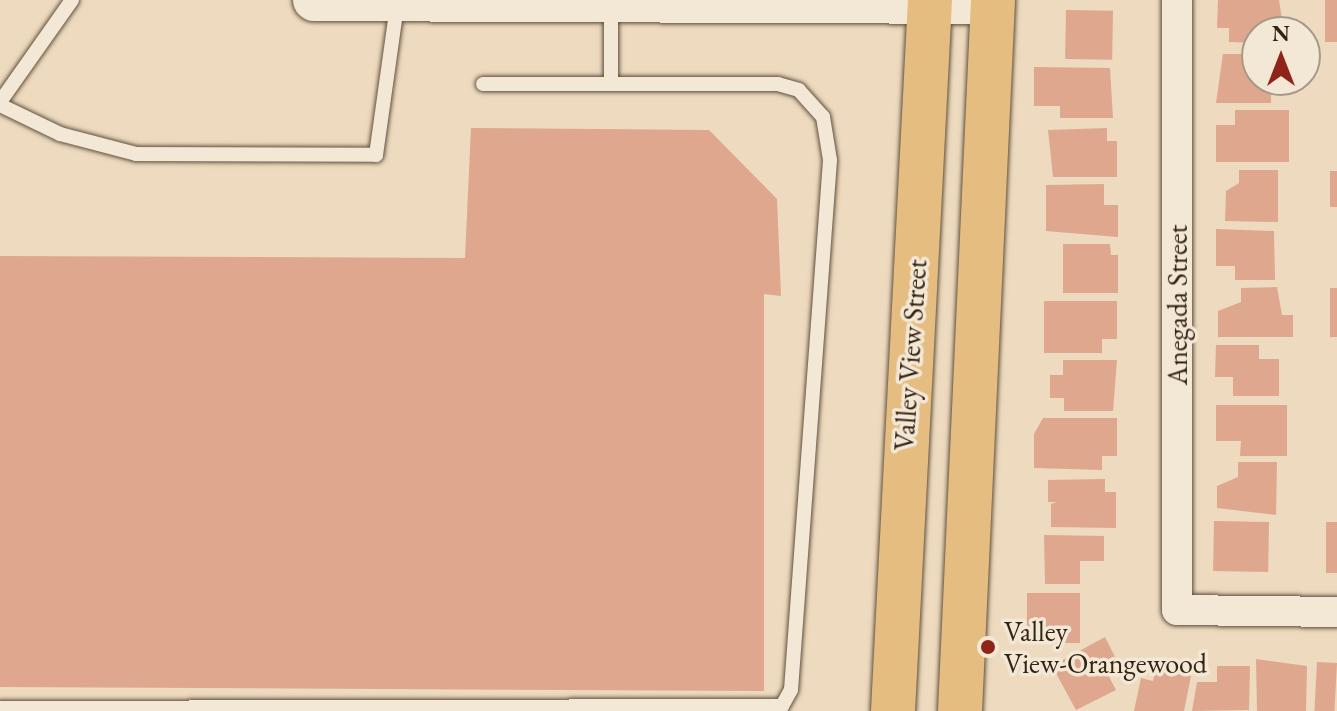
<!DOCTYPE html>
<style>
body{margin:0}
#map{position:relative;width:1337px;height:711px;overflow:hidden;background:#eddabf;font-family:"EB Garamond",serif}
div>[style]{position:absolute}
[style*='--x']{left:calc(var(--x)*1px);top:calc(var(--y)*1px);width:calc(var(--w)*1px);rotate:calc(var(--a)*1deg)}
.building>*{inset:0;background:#dfa78d;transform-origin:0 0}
.roads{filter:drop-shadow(0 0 2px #62513d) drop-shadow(0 0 2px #62513d)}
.lane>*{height:14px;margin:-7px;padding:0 7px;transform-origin:7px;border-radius:7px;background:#f3e7d5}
.street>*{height:30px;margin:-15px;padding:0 15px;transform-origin:15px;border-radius:15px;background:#f3e7d5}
.secondary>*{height:42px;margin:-21px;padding:0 21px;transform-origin:21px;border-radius:21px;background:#f3e7d5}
.primary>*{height:44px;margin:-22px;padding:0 22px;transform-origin:22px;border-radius:22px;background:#e6bd80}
.dots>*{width:22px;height:22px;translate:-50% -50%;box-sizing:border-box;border:4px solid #f3e7d5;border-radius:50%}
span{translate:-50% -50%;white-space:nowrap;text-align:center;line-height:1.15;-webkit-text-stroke:7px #f3e7d5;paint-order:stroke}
.street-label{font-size:28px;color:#332312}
.poi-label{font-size:28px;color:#332312}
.left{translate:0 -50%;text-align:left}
.north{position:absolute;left:1241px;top:16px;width:80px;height:80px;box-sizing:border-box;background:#f3e7d5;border:2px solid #a69987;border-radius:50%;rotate:0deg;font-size:22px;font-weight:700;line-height:32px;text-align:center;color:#332312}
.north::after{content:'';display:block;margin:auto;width:28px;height:36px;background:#8f2418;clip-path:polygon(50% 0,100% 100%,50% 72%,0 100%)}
</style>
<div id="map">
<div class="building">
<div style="clip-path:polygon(1218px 0,1279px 0,1284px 32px,1257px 32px,1257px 43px,1229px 42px,1229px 28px,1217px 28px)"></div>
<div style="left:1325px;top:0;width:12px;height:42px"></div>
<div style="left:1066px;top:10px;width:47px;height:49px;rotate:1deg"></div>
<div style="clip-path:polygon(1223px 54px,1257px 54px,1257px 80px,1271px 80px,1271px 103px,1216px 103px)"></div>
<div style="clip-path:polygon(1034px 67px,1110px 68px,1113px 118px,1060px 118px,1060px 106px,1034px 106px)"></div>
<div style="clip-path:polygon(1235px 110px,1289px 110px,1289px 162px,1216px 162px,1216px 125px,1235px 125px)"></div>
<div style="clip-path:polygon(471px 128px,709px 130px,777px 199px,781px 296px,764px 294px,764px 691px,0 687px,0 256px,465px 258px)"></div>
<div style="clip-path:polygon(1107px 128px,1107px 141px,1117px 141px,1117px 177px,1053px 177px,1048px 130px)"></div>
<div style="clip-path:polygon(1239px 170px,1278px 170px,1278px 222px,1225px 221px,1226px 191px,1239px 183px)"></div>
<div style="left:1330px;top:171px;width:7px;height:36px"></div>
<div style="clip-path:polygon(1104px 184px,1104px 205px,1118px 205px,1118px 237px,1046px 231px,1046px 185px)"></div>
<div style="clip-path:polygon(1216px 229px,1274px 231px,1275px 280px,1235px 280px,1235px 266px,1216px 266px)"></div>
<div style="clip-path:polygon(1063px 244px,1110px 244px,1111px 255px,1118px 255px,1118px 293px,1063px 293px)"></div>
<div style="clip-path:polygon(1277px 287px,1282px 315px,1293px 315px,1293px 337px,1218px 337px,1218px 311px,1241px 302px,1241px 288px)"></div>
<div style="left:1330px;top:288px;width:7px;height:49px"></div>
<div style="clip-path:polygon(1044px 301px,1117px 301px,1117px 339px,1102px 339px,1102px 353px,1044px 353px)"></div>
<div style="clip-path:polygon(1216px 345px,1259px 345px,1259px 359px,1279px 359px,1279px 396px,1233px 396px,1233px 377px,1215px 377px)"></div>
<div style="clip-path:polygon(1063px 360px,1117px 360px,1113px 411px,1064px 411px,1064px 398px,1050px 398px,1050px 375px,1063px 375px)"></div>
<div style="clip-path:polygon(1216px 405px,1287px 405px,1287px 456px,1240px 456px,1241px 441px,1216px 441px)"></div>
<div style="clip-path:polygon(1043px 418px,1117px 418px,1117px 456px,1102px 456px,1102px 470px,1034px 468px,1034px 434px)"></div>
<div style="clip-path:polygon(1238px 462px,1277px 462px,1276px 515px,1217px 508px,1217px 486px,1238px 477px)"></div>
<div style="clip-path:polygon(1105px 479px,1105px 492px,1116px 492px,1116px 528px,1051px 527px,1051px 504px,1057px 502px,1048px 502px,1048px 480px)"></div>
<div style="left:1214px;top:521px;width:55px;height:50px;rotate:1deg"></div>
<div style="left:1326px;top:522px;width:11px;height:51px"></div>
<div style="clip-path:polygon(1044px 535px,1104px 536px,1104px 561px,1080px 561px,1080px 584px,1045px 584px)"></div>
<div style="left:1027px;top:593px;width:53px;height:50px"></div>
<div style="clip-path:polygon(1105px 637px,1119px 665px,1106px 671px,1116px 690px,1076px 710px,1052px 666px)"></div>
<div style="clip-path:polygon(1256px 659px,1307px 666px,1306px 711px,1257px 711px)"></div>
<div style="left:1317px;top:662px;width:20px;height:49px;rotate:3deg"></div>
<div style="clip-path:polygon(1217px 666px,1250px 666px,1249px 710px,1192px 711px,1197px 682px,1217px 682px)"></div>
<div style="clip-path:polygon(1156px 669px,1191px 676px,1184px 711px,1134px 711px,1141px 678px,1153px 681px)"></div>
</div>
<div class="roads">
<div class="lane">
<div style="--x:611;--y:4;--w:80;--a:90"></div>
<div style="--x:0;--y:102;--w:125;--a:-54.8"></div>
<div style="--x:0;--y:105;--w:67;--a:25.8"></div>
<div style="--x:60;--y:134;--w:79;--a:14.7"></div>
<div style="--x:136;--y:154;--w:240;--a:0.2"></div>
<div style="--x:376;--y:155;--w:151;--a:-82"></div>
<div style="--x:0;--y:708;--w:782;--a:-0.15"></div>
<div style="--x:782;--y:706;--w:18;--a:-61"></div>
<div style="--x:791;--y:690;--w:531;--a:-85.79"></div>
<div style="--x:830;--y:160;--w:44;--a:-99.2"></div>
<div style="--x:823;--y:117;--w:36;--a:-132"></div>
<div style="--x:799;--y:90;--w:22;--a:-164"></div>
<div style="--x:778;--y:84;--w:295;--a:180"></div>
</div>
<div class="street">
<div style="--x:1177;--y:0;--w:610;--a:90"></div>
<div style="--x:1177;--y:610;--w:160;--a:0.7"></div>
</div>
<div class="secondary">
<div style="--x:314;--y:0;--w:679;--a:0.25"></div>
</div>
<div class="primary">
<div style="--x:893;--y:711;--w:712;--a:-87.02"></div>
<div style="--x:960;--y:711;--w:712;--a:-87.34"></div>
</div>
</div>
<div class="dots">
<div style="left:988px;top:647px;background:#8f2418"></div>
</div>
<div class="street-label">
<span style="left:1177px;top:305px;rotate:-90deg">Anegada Street</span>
<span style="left:910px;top:355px;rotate:-86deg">Valley View Street</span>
</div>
<div class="poi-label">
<span class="left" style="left:1004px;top:647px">Valley<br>View-Orangewood</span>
</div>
<div class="north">N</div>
</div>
